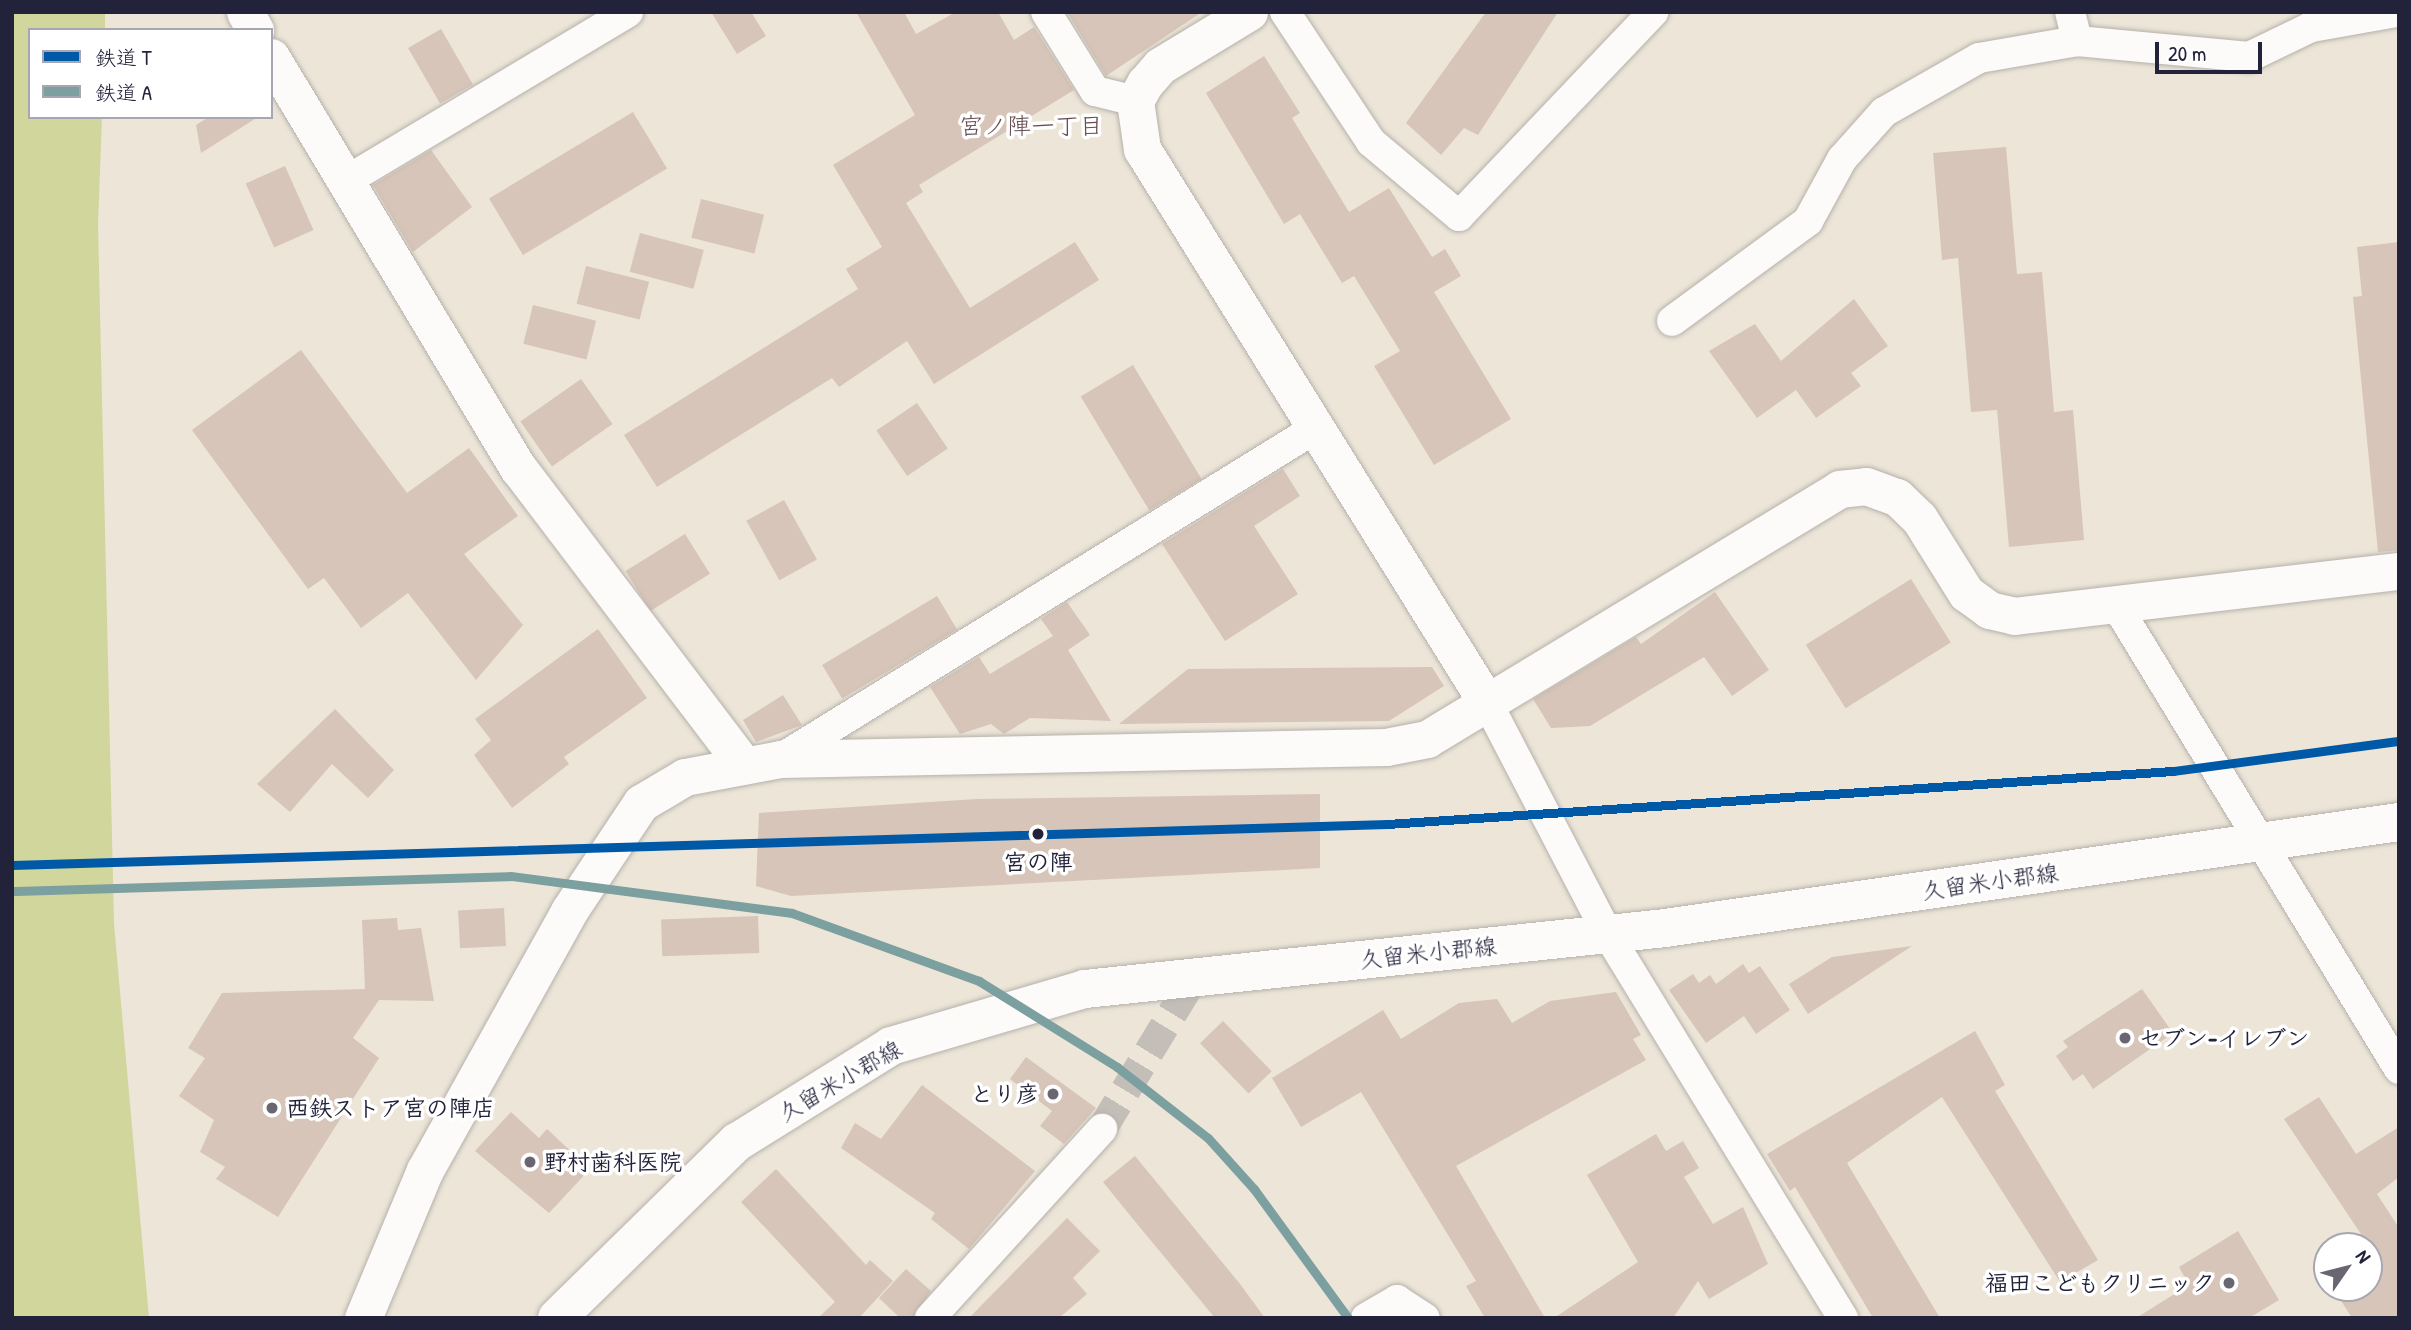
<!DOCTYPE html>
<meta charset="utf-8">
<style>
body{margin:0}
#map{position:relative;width:2411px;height:1330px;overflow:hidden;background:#ece5d8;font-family:"Patrick Hand","Klee One",sans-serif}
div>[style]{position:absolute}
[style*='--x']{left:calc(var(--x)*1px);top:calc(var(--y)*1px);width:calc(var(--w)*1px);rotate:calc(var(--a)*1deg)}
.green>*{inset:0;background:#d1d69c}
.building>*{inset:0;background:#d7c5b9;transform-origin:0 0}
.minor-tunnel>*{height:30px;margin-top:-15px;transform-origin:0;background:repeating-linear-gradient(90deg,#c4beb9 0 30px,transparent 0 45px)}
.roads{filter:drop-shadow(0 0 2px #b6b1ab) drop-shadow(0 0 2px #b6b1ab)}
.minor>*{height:30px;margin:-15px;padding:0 15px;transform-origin:15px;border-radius:15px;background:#fcfbf9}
.tertiary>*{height:37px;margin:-18.5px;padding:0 18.5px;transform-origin:18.5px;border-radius:18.5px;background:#fcfbf9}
.primary>*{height:38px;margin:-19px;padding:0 19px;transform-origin:19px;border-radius:19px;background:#fcfbf9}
.rail-1>*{height:9px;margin:-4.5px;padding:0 4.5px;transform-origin:4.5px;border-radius:4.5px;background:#0059a6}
.rail-2>*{height:9px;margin:-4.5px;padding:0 4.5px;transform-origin:4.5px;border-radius:4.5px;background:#7ca0a0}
.dots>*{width:19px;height:19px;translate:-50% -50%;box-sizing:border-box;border:4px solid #fff;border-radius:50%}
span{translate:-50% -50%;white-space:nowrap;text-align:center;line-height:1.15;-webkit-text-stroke:7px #fff;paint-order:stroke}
.stop-label{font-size:23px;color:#22223b;font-weight:700}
.street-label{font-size:23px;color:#22223b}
.poi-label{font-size:23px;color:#22223b;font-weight:700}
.left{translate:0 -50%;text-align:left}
.right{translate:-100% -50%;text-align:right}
.neighbourhood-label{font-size:24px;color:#684c51}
.frame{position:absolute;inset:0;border:14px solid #22223b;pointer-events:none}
.legend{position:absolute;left:28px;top:28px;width:245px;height:91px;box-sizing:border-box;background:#fff;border:2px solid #a7a7b1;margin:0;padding:9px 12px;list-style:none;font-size:21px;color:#22223b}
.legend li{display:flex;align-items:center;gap:14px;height:35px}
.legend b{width:35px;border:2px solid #a7a7b1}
.north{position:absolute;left:2313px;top:1232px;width:70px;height:70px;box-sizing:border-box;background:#fff;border:2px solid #a7a7b1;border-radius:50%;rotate:55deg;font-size:19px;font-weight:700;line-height:28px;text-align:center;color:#22223b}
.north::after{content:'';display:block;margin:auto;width:24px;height:32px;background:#696672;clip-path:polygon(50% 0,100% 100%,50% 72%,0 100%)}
.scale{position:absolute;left:2155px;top:42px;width:107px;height:32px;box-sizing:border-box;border:4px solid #22223b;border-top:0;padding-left:9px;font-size:21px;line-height:24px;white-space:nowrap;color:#22223b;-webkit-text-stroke:5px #fff;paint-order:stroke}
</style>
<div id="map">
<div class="green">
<div style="clip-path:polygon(12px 12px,105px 12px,105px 30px,30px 30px,30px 117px,102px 117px,98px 224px,114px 924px,149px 1318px,12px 1318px)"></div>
</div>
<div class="building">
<div style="clip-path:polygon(711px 12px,751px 12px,766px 36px,737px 54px)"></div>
<div style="clip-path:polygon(856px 12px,904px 12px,916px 34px,956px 12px,998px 12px,1014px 40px,1034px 27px,1074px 90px,919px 185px,923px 192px,906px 203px,970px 308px,1075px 242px,1099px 280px,934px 384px,907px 341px,839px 387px,832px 378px,657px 487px,624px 435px,858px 289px,846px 269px,882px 247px,833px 165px,915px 115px)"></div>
<div style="clip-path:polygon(1067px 12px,1202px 12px,1106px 76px)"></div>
<div style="clip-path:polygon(1486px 12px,1558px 12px,1478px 135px,1464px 128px,1441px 155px,1406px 123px)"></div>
<div style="left:441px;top:29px;width:64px;height:38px;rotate:60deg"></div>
<div style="clip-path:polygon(1264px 56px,1300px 113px,1292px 118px,1349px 212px,1389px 188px,1432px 257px,1445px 249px,1461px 276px,1434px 292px,1511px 419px,1434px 465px,1374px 366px,1400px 351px,1354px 276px,1342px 283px,1300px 214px,1284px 224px,1206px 93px)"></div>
<div style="left:633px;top:112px;width:66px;height:168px;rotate:59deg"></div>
<div style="clip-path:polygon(209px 117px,258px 117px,201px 153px,196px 125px)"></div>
<div style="clip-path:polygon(2006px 147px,2017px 274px,2042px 272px,2054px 412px,2073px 410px,2084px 540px,2009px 547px,1997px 410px,1971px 412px,1958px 258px,1942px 260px,1933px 153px)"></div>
<div style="clip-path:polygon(431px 150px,472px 207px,413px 252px,373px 185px)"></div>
<div style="left:285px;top:166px;width:70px;height:43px;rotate:66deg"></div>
<div style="left:701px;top:199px;width:65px;height:40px;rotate:14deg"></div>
<div style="left:640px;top:233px;width:66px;height:40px;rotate:15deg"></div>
<div style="clip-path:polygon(2399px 242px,2399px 550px,2378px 552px,2353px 297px,2362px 296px,2357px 247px)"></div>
<div style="left:586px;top:266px;width:65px;height:39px;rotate:14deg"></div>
<div style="clip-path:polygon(1854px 299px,1888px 346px,1851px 373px,1861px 386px,1816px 418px,1796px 390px,1757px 418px,1709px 351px,1755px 324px,1781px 361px)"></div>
<div style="left:533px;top:305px;width:65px;height:40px;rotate:14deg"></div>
<div style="clip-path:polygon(301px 350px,407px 493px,469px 448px,518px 516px,464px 554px,523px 625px,476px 680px,408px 593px,361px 628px,324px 578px,308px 589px,192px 430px)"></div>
<div style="left:1133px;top:365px;width:133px;height:61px;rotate:59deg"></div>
<div style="left:581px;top:379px;width:55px;height:74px;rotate:55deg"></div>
<div style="left:917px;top:403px;width:55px;height:49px;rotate:56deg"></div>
<div style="clip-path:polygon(1283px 469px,1300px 496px,1254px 526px,1298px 594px,1225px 641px,1162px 544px)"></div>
<div style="left:784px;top:500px;width:68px;height:43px;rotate:61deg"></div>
<div style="left:685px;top:534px;width:47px;height:70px;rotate:58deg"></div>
<div style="left:1911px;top:579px;width:75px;height:124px;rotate:58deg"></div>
<div style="clip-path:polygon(1715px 592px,1769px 670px,1732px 696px,1704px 657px,1590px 726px,1551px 728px,1533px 699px,1636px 637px,1641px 644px)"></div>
<div style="left:937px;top:596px;width:39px;height:134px;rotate:59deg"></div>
<div style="clip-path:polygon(1067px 602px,1090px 635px,1068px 650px,1111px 721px,1030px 718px,1004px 734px,991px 724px,960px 734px,930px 687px,979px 657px,990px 674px,1053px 636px,1041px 619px)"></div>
<div style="clip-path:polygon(598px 629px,647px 698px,564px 757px,569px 764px,512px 808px,474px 755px,491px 740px,475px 719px)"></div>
<div style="clip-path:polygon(1432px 667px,1444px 686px,1389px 721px,1119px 724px,1188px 669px)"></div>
<div style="clip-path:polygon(783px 695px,802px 725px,756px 742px,743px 720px)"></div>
<div style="clip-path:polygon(335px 709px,394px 770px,368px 798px,332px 764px,290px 812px,257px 784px)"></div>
<div style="clip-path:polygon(1320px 794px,1320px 868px,791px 896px,756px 886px,759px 813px,977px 799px)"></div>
<div style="left:504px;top:908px;width:38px;height:46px;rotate:87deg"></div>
<div style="left:758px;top:916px;width:37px;height:97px;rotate:88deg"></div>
<div style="clip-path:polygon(397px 918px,398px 930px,421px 928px,434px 1001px,379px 1000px,353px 1038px,379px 1058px,278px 1217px,216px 1179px,225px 1167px,200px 1152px,214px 1120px,179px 1096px,205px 1058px,188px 1048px,222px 993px,365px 989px,362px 920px)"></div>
<div style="clip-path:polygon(1912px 946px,1808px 1014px,1789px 984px,1832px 957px)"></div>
<div style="clip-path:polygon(1743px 964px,1749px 973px,1760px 966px,1790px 1010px,1756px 1034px,1744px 1016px,1706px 1043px,1669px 990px,1693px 974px,1699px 983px,1710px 975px,1716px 984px)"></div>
<div style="clip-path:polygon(2142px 989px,2173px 1033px,2093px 1089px,2083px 1074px,2073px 1081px,2056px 1056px,2068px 1047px,2063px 1041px)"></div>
<div style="clip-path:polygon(1616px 992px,1641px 1035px,1633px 1039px,1646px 1060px,1456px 1166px,1545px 1318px,1485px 1318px,1466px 1286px,1476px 1281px,1361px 1092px,1301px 1127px,1272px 1078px,1383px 1010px,1401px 1039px,1459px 1003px,1497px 999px,1512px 1023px,1550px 1001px)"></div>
<div style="left:1223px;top:1021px;width:70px;height:32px;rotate:46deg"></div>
<div style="clip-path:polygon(1975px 1031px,2005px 1085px,1995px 1091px,2098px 1260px,2060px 1282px,1942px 1097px,1847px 1163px,1940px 1318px,1873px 1318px,1795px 1187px,1790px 1191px,1767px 1154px)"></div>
<div style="clip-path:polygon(1026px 1057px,1096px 1108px,1064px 1144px,1040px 1126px,1052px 1111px,1010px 1079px)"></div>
<div style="clip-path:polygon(922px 1085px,1035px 1171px,969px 1249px,931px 1219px,935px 1213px,841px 1148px,855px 1123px,881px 1139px)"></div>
<div style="clip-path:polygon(2319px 1097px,2356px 1154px,2399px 1127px,2399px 1177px,2377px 1194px,2399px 1228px,2399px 1318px,2352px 1318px,2333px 1288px,2369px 1288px,2369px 1246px,2284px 1119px)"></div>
<div style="clip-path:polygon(511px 1112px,539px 1138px,547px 1129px,590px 1169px,549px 1213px,475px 1151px)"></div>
<div style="clip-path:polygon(1656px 1134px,1666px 1151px,1683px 1141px,1699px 1168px,1684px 1177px,1713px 1224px,1743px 1207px,1768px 1264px,1709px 1299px,1698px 1281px,1673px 1318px,1554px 1318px,1638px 1262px,1587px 1175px)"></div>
<div style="clip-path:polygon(1135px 1156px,1240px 1284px,1265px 1318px,1215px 1318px,1133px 1219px,1103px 1182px)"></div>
<div style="clip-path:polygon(776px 1169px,866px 1265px,870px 1260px,893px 1281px,859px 1318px,818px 1318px,835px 1302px,741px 1202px)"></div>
<div style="clip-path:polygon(1067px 1218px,1100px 1251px,1073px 1278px,1087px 1294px,1059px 1318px,969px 1318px)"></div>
<div style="clip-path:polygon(2238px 1231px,2279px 1300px,2249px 1318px,2136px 1318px,2189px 1285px,2179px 1267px)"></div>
<div style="clip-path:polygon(906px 1269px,931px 1291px,913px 1318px,900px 1318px,879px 1298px)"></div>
</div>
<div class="minor-tunnel">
<div style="--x:1102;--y:1129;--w:173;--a:-58.7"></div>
</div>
<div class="roads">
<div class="minor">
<div style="--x:1046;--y:12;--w:93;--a:58.2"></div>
<div style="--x:1095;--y:91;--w:41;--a:14"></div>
<div style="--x:1285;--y:12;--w:156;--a:56.5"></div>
<div style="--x:1371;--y:142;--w:115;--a:40.1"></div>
<div style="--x:1459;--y:216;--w:282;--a:-46.4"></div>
<div style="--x:2070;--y:12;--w:30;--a:76"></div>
<div style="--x:346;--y:181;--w:329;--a:-30.9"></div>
<div style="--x:1672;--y:321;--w:169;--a:-36.3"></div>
<div style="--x:1808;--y:221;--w:71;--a:-61.3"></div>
<div style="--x:1842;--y:159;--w:63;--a:-48.2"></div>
<div style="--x:1884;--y:112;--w:109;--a:-29.6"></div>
<div style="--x:1979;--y:58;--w:99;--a:-9.8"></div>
<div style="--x:2077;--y:41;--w:173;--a:5.3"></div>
<div style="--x:2249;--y:57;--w:69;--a:-25.8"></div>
<div style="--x:2311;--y:27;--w:86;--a:-10"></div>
<div style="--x:2118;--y:608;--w:540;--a:58.64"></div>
<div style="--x:1489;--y:706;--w:256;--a:62.5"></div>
<div style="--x:1607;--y:933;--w:452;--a:58.5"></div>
<div style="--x:780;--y:759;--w:630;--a:-31.7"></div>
<div style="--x:930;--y:1318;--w:256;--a:-47.7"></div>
<div style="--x:1366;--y:1318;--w:36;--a:-30"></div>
<div style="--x:1397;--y:1300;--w:33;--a:33"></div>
</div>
<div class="tertiary">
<div style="--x:245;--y:12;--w:21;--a:61"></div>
<div style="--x:1249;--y:12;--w:104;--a:148.8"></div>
<div style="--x:1160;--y:66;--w:23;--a:131"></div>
<div style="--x:1145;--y:83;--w:21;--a:119"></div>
<div style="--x:1135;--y:101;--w:49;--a:81.7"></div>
<div style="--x:1142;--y:149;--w:656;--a:58.08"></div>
<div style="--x:271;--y:57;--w:481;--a:59"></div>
<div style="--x:519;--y:469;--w:372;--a:52.8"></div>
<div style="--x:363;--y:1318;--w:160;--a:-67.3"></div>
<div style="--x:425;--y:1170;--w:296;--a:-60.9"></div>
<div style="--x:569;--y:911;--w:130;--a:-56.3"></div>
<div style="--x:641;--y:803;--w:51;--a:-30.6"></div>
<div style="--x:685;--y:777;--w:97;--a:-10.7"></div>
<div style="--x:780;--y:759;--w:606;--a:-1.13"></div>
<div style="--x:1386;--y:747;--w:42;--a:-11"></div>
<div style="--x:1427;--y:739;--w:482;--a:-31.2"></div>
<div style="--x:1839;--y:489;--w:27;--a:-6"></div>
<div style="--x:1866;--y:486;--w:33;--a:20"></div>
<div style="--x:1897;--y:497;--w:30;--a:44"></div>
<div style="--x:1919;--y:518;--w:89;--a:57.9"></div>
<div style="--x:1966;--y:593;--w:29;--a:36"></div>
<div style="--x:1989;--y:610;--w:26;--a:13"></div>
<div style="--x:2014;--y:616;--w:388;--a:-6.7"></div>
</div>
<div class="primary">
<div style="--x:557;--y:1318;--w:252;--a:-44.4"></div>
<div style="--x:737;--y:1142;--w:181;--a:-31.9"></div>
<div style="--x:891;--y:1046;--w:202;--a:-16.4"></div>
<div style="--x:1085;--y:989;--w:583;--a:-6"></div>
<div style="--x:1665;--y:928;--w:742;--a:-8.22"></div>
</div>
</div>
<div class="rail-1">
<div style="--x:12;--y:865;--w:1376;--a:-1.71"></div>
<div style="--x:1387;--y:824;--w:788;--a:-3.86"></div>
<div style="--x:2173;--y:771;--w:228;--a:-7.6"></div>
</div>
<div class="rail-2">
<div style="--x:12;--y:891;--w:499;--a:-1.7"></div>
<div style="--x:511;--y:876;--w:283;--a:7.5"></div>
<div style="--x:792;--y:913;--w:199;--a:20"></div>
<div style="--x:979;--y:981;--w:163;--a:31.9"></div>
<div style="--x:1117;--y:1067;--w:115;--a:38"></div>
<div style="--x:1208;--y:1138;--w:69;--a:48"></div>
<div style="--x:1254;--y:1189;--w:160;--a:53.9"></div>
</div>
<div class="dots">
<div style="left:1038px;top:834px;background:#22223b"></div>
<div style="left:2125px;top:1038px;background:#696672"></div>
<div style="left:1053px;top:1094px;background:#696672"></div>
<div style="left:272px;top:1108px;background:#696672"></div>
<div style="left:530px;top:1162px;background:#696672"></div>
<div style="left:2229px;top:1283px;background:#696672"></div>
</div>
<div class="stop-label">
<span style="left:1038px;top:862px">宮の陣</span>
</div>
<div class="street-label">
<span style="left:1990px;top:882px;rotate:-8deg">久留米小郡線</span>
<span style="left:1428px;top:953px;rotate:-6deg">久留米小郡線</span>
<span style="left:840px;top:1081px;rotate:-30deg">久留米小郡線</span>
</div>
<div class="poi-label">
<span class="left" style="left:2139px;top:1038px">セブン-イレブン</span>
<span class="right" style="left:1039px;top:1094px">とり彦</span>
<span class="left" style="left:286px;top:1108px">西鉄ストア宮の陣店</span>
<span class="left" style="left:544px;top:1162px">野村歯科医院</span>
<span class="right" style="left:2215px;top:1283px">福田こどもクリニック</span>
</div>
<div class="neighbourhood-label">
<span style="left:1031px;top:126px">宮ノ陣一丁目</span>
</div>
<div class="frame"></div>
<ul class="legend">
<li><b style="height:9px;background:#0059a6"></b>鉄道 T</li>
<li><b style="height:9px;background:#7ca0a0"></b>鉄道 A</li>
</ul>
<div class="north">N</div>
<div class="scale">20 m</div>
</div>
